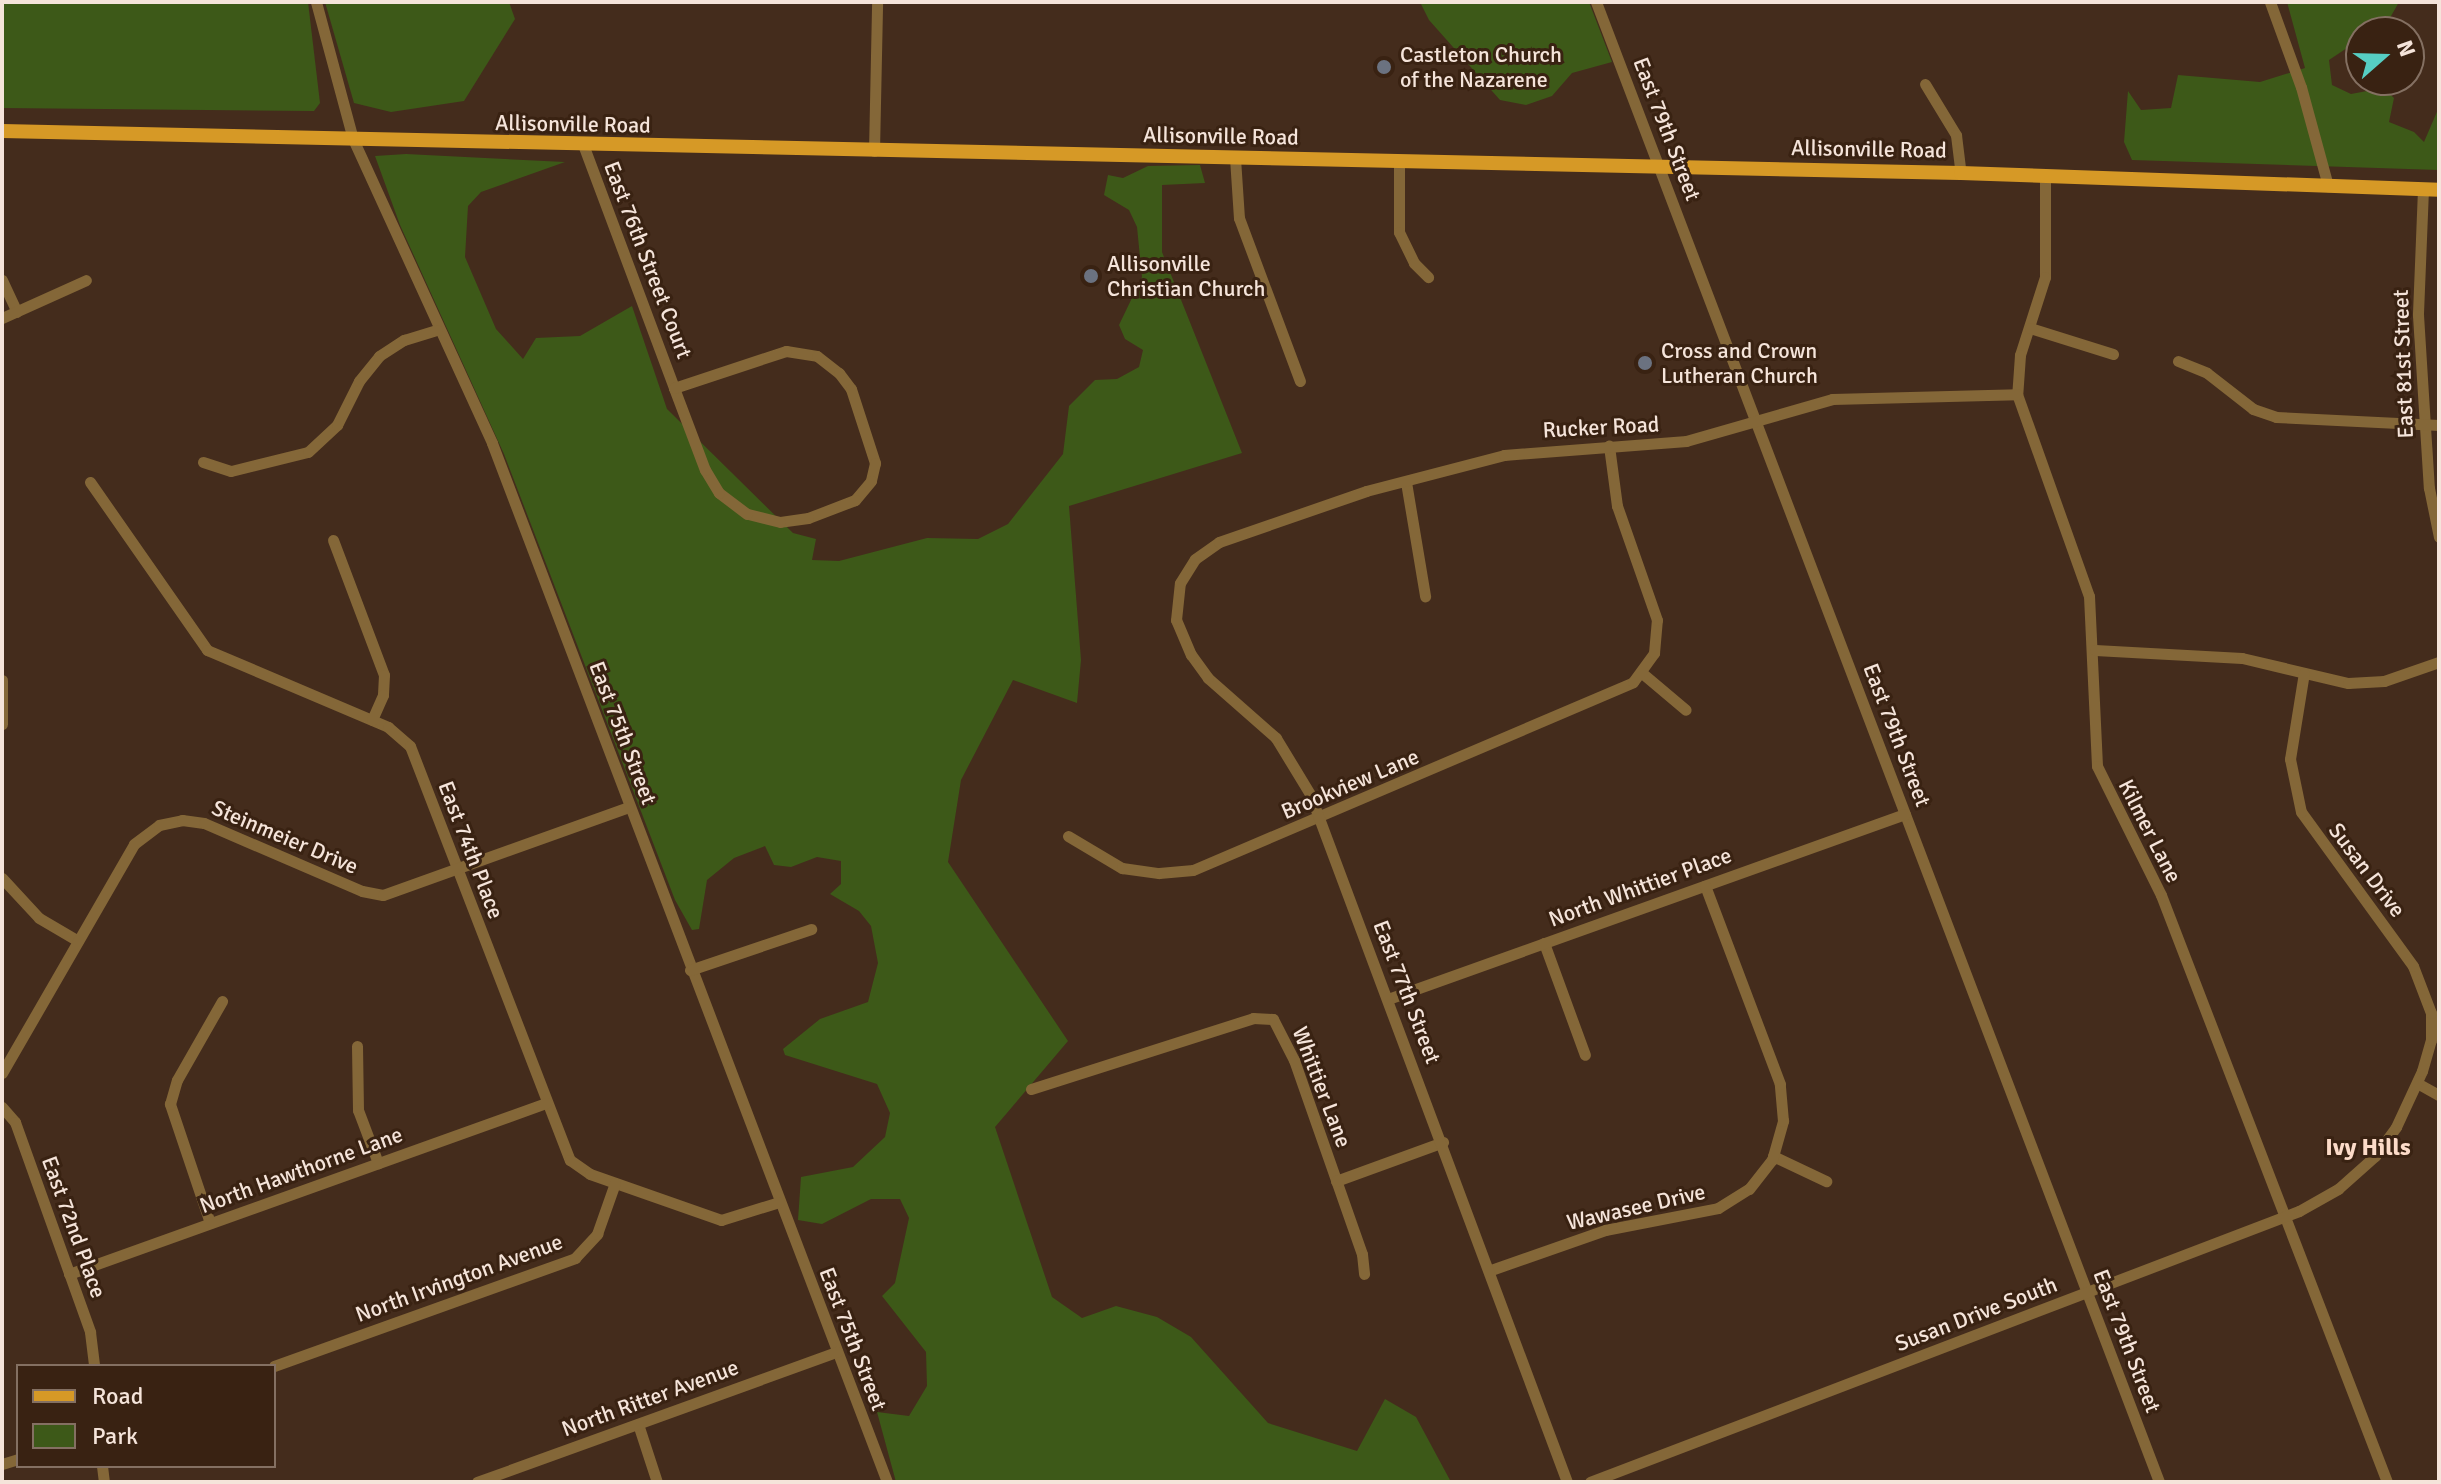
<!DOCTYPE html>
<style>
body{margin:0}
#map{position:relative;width:2441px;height:1484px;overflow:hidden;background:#442c1c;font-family:Signika,sans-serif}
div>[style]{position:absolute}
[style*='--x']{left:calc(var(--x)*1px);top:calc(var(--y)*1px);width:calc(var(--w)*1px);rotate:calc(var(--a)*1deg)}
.green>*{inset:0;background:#3d5918}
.minor>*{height:11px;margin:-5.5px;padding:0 5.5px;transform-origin:5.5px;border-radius:5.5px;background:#846738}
.major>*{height:14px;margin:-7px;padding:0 7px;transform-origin:7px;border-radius:7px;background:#d69926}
.dots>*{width:22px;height:22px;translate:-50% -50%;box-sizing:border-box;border:4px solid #392212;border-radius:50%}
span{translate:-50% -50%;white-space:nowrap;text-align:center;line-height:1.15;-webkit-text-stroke:6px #392212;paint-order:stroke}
.poi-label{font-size:22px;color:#f5e4da}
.left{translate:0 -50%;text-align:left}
.street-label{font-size:22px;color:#f5e4da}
.neighbourhood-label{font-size:24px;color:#fcdbc8;font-weight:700}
.frame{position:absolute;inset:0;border:4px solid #f5e4da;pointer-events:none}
.legend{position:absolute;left:16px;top:1364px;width:260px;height:104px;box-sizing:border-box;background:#392212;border:2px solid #847062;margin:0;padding:10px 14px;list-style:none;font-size:24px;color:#f5e4da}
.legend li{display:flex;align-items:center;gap:16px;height:40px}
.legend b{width:40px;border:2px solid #847062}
.north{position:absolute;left:2345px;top:16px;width:80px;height:80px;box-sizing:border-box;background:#392212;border:2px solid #847062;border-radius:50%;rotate:70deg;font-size:22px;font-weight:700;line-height:32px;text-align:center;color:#f5e4da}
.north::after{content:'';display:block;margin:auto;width:28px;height:36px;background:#56cec3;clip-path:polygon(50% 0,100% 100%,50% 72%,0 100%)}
</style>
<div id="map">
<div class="green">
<div style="clip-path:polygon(2px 2px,308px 2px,320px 103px,314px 111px,2px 108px)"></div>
<div style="clip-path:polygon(325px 2px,509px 2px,515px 19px,464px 101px,391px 112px,354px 103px)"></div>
<div style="clip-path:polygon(1420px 2px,1589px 2px,1612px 62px,1572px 73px,1552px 96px,1526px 105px,1500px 100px,1429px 20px)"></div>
<div style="clip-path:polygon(2287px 2px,2399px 2px,2382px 32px,2361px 32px,2361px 56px,2347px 48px,2329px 60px,2332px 85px,2351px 94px,2383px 88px,2394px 98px,2389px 122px,2414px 132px,2424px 142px,2439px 107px,2439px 170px,2132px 160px,2124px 142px,2128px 91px,2141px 110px,2171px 108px,2178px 75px,2260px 82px,2305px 68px)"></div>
<div style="clip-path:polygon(406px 154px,565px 162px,481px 192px,468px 206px,465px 257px,496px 329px,523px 359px,536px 338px,580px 336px,632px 306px,667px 409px,793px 533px,816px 539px,812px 560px,839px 561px,927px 538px,978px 539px,1008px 524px,1063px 454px,1069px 406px,1095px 380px,1117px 379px,1139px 367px,1143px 350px,1125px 339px,1119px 325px,1142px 277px,1137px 227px,1129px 210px,1104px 195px,1108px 175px,1123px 178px,1148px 166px,1200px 165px,1205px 183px,1162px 185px,1162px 252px,1242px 453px,1069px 506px,1081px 660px,1077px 703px,1013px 680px,961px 780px,948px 862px,1068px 1041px,995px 1127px,1052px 1297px,1082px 1318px,1116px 1306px,1157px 1317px,1191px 1337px,1268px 1423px,1357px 1451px,1385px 1399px,1416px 1417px,1451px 1482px,896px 1482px,877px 1412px,909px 1416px,927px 1386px,926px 1352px,882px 1296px,895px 1283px,909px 1218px,900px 1199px,871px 1199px,822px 1224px,798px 1220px,801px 1177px,853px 1167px,885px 1137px,890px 1113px,877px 1084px,785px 1055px,783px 1049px,820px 1019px,868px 1002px,878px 963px,871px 926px,859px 911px,830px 894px,841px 884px,841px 861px,817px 857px,791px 867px,774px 865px,765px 846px,734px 858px,707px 880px,699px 929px,692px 930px,675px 900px,504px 454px,400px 225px,375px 156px)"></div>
</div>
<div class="minor">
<div style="--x:316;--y:2;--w:142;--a:74.9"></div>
<div style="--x:353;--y:139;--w:334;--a:65.4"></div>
<div style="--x:492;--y:443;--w:1112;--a:69.18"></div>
<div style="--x:1596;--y:2;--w:1583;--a:69.17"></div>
<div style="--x:2270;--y:2;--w:90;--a:70"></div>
<div style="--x:2301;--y:87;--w:103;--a:74.7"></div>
<div style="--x:1925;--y:84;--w:60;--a:58.7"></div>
<div style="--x:1956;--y:135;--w:38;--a:83"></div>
<div style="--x:584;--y:147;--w:257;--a:69.5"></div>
<div style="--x:874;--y:151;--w:149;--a:-88.8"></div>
<div style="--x:1235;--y:158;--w:60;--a:86.2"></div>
<div style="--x:1239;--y:218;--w:174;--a:69.5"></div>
<div style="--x:1399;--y:162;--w:70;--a:90"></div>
<div style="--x:1399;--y:232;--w:34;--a:64"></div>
<div style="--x:1414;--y:263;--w:20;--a:45"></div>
<div style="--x:2045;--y:175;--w:102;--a:90"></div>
<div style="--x:2045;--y:277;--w:82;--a:107.8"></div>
<div style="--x:2020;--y:355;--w:39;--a:94"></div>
<div style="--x:2017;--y:394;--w:214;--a:70.4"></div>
<div style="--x:2089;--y:596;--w:170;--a:87.3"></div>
<div style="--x:2097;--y:766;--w:144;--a:63.6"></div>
<div style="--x:2161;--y:895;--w:629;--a:68.94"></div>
<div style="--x:2423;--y:189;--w:126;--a:92.3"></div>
<div style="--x:2418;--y:315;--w:173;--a:86.4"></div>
<div style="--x:2429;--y:488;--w:50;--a:78.5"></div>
<div style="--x:2;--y:280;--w:35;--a:65"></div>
<div style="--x:2;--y:318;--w:92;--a:-24.3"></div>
<div style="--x:2030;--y:328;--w:87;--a:17.4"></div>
<div style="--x:786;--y:351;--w:31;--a:9"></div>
<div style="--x:817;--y:356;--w:28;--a:38"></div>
<div style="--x:839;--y:373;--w:20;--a:53"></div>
<div style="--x:851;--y:389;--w:78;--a:72"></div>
<div style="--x:875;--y:463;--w:18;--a:103"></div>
<div style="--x:871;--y:481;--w:25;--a:130"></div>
<div style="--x:855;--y:500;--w:50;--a:159"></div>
<div style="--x:808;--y:518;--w:28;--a:172"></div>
<div style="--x:780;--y:522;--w:34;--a:-166"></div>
<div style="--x:747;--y:514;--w:35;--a:-143"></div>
<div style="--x:719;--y:493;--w:27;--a:-121"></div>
<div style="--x:705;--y:470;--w:88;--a:-110.7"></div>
<div style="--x:674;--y:388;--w:118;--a:-18.3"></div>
<div style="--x:2178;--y:361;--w:31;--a:22"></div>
<div style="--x:2207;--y:373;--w:58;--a:38"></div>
<div style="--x:2253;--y:409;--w:24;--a:19"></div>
<div style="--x:2276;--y:417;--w:163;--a:2.8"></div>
<div style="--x:203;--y:462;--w:29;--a:18"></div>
<div style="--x:231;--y:471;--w:79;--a:-13.9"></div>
<div style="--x:308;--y:452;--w:40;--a:-43"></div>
<div style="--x:337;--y:425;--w:49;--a:-63.4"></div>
<div style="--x:359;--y:381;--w:32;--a:-51"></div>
<div style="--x:379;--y:356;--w:30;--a:-33"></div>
<div style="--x:404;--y:340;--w:34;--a:-17"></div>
<div style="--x:90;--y:482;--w:205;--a:55.1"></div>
<div style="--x:207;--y:650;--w:197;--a:23"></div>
<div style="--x:388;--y:727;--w:29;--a:41"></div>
<div style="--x:410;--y:746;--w:444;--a:68.9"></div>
<div style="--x:570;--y:1160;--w:24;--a:35"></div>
<div style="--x:590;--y:1174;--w:139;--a:19.3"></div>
<div style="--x:721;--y:1220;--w:61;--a:-17.2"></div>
<div style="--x:1406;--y:482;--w:116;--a:80.5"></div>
<div style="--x:333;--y:540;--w:144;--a:69.3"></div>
<div style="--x:384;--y:675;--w:20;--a:93"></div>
<div style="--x:383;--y:695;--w:27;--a:114"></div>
<div style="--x:2095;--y:650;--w:147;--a:3.1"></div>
<div style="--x:2242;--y:658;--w:109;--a:13.3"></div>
<div style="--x:2348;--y:683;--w:36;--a:-3"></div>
<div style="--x:2384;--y:681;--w:58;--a:-19.1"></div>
<div style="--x:1642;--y:673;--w:57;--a:40.1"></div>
<div style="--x:2;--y:680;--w:44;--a:90"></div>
<div style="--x:1068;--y:836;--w:63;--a:30.7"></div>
<div style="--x:1122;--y:868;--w:37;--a:8"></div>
<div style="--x:1159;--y:873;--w:34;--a:-5"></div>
<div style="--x:1193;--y:870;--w:478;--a:-23.1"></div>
<div style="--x:1633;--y:682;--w:36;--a:-54"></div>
<div style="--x:1654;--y:653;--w:33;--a:-85"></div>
<div style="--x:1657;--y:620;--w:121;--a:-109.3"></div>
<div style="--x:1617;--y:506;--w:61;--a:-97.6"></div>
<div style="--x:2;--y:878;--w:54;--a:47.2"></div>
<div style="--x:39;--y:918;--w:45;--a:30.5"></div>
<div style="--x:1544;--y:943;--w:119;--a:69.9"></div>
<div style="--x:690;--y:970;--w:128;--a:-18.7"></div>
<div style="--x:1388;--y:999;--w:549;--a:-19.69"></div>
<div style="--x:357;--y:1046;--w:64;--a:89.1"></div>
<div style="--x:358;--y:1110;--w:57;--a:69.3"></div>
<div style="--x:2;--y:1073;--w:264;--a:-60"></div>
<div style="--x:134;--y:844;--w:31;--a:-37"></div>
<div style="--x:159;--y:825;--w:24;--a:-12"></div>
<div style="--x:182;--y:820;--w:22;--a:8"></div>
<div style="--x:204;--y:823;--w:172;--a:23.3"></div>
<div style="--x:362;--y:891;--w:21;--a:11"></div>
<div style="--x:383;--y:895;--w:261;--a:-19.7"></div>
<div style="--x:2417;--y:1083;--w:25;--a:29"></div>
<div style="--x:1031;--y:1089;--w:233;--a:-17.7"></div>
<div style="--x:1253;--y:1018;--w:20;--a:3"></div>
<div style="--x:1273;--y:1019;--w:46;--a:62.9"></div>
<div style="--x:1294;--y:1060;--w:206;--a:70.7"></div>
<div style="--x:1362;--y:1254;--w:20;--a:84"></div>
<div style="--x:2;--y:1107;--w:20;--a:49"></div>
<div style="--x:15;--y:1122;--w:223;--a:70.3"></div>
<div style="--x:90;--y:1332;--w:34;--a:83"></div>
<div style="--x:1773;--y:1156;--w:59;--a:25.3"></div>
<div style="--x:1336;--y:1181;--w:114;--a:-20"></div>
<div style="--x:210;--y:1223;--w:126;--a:-108.6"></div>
<div style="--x:170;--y:1104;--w:25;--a:-74"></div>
<div style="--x:177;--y:1080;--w:91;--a:-60.3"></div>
<div style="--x:1491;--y:1270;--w:121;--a:-19.3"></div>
<div style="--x:1605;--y:1230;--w:115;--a:-11"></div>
<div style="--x:1718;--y:1208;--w:36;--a:-32"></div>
<div style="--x:1749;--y:1189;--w:37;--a:-52"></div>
<div style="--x:1772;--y:1160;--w:41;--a:-74.2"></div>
<div style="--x:1783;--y:1121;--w:37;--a:-95"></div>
<div style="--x:1780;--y:1084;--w:212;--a:-110.7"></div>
<div style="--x:69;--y:1274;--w:507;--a:-19.72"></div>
<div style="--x:274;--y:1366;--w:320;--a:-19.7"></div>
<div style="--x:575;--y:1258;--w:33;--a:-47"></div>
<div style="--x:597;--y:1234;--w:54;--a:-70.6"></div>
<div style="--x:638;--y:1424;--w:61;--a:71.9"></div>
<div style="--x:2;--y:1464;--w:17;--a:-17"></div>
<div style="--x:102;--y:1466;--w:16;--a:83"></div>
<div style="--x:477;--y:1482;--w:383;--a:-19.9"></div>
<div style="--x:1567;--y:1482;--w:734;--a:-110.48"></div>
<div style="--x:1310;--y:794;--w:66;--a:-121.3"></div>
<div style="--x:1276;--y:738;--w:91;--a:-138.6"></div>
<div style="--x:1208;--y:678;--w:29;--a:-126"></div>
<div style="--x:1191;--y:655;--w:38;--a:-113"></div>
<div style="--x:1176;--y:620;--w:37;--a:-84"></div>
<div style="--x:1180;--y:583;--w:28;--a:-58"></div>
<div style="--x:1195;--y:559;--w:29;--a:-35"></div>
<div style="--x:1219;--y:542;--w:156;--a:-19.1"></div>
<div style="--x:1366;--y:491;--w:143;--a:-14.6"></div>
<div style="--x:1504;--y:455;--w:183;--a:-4.4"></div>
<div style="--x:1686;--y:441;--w:152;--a:-16"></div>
<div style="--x:1832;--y:399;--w:185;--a:-1.5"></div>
<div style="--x:1590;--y:1482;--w:759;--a:-20.92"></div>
<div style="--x:2299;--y:1211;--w:45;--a:-29.4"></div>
<div style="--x:2338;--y:1189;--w:50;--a:-41.7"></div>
<div style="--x:2375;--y:1156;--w:36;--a:-54"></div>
<div style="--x:2396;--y:1127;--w:62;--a:-65.1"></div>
<div style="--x:2422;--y:1071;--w:32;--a:-74"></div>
<div style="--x:2431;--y:1040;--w:27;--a:-90"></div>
<div style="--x:2431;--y:1013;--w:50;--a:-111"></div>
<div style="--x:2413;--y:966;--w:190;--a:-126"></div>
<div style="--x:2301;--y:812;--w:54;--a:-101.7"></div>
<div style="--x:2290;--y:759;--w:87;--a:-80.8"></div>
</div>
<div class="major">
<div style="--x:2;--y:131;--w:1959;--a:1.23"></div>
<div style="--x:1961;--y:173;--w:478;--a:2"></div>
</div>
<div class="dots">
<div style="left:1384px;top:67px;background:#6b7280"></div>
<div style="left:1091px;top:276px;background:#6b7280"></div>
<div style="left:1645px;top:363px;background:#6b7280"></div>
</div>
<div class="poi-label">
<span class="left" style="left:1400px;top:67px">Castleton Church<br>of the Nazarene</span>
<span class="left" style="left:1107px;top:276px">Allisonville<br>Christian Church</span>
<span class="left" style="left:1661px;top:363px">Cross and Crown<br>Lutheran Church</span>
</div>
<div class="street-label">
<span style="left:573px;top:124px;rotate:1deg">Allisonville Road</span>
<span style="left:1667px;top:129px;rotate:69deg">East 79th Street</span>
<span style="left:1221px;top:136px;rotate:1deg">Allisonville Road</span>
<span style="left:1869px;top:149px;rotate:1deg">Allisonville Road</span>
<span style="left:648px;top:260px;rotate:69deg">East 76th Street Court</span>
<span style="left:2403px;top:364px;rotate:-92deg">East 81st Street</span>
<span style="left:1601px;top:427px;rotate:-3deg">Rucker Road</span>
<span style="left:623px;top:733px;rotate:69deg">East 75th Street</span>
<span style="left:1897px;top:735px;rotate:69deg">East 79th Street</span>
<span style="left:1350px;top:784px;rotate:-23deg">Brookview Lane</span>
<span style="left:2150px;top:831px;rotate:63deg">Kilmer Lane</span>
<span style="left:285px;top:837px;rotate:23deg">Steinmeier Drive</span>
<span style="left:471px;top:850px;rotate:69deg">East 74th Place</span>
<span style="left:2367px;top:870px;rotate:53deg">Susan Drive</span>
<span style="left:1640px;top:887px;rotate:-20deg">North Whittier Place</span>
<span style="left:1407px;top:992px;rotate:69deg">East 77th Street</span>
<span style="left:1322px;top:1087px;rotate:69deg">Whittier Lane</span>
<span style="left:301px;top:1170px;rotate:-20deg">North Hawthorne Lane</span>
<span style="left:1636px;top:1207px;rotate:-13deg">Wawasee Drive</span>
<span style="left:74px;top:1227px;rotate:70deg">East 72nd Place</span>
<span style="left:459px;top:1278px;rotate:-20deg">North Irvington Avenue</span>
<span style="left:1976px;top:1314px;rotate:-21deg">Susan Drive South</span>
<span style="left:853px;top:1339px;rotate:69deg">East 75th Street</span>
<span style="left:2127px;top:1341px;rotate:69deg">East 79th Street</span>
<span style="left:650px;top:1398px;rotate:-20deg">North Ritter Avenue</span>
</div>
<div class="neighbourhood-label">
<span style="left:2368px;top:1148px">Ivy Hills</span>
</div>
<div class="frame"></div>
<ul class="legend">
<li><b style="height:10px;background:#d69926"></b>Road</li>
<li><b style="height:22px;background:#3d5918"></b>Park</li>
</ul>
<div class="north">N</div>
</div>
